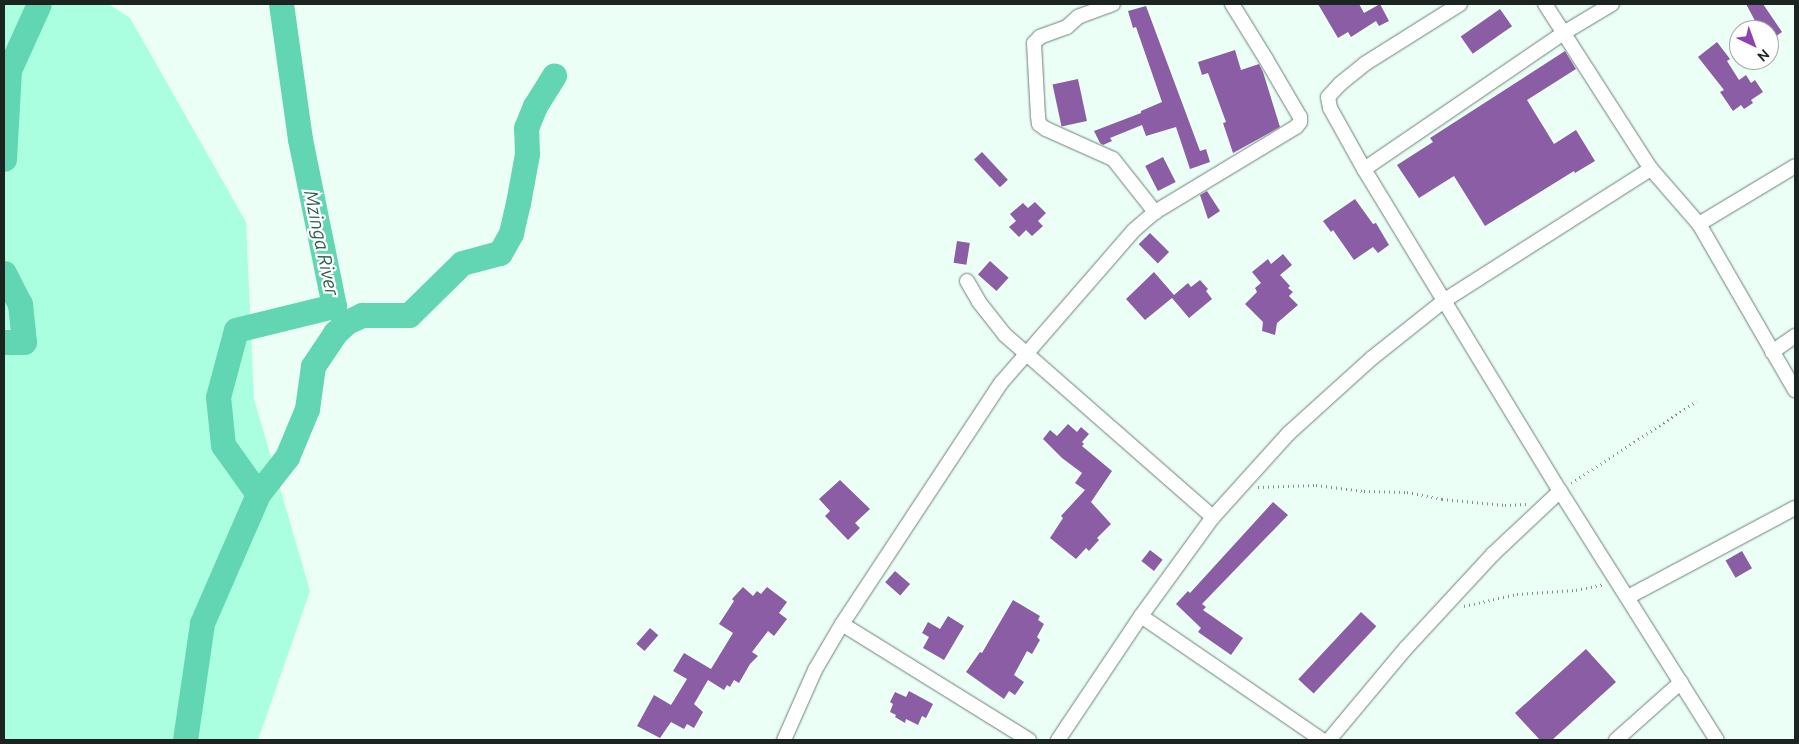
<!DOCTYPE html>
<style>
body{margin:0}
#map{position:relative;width:1799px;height:744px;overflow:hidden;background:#ecfff7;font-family:Ubuntu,sans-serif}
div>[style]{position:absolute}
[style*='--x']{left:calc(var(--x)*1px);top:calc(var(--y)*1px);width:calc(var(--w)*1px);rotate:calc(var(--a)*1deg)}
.green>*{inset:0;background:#aaffe1}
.river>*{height:25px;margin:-12.5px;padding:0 12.5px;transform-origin:12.5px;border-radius:12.5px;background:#62d5b2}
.building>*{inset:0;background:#8b5da4;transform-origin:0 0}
.path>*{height:2.5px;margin-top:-1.25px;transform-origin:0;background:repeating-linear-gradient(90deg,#82908a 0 1px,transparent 0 5px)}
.roads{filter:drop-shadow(0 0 1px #6c8179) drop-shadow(0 0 1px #6c8179)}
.minor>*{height:14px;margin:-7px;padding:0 7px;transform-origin:7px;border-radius:7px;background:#fff}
span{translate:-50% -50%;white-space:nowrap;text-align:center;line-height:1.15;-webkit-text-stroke:4.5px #fff;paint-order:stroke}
.water-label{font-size:19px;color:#2e5e4f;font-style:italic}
.frame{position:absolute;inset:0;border:5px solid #1b2421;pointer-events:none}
.north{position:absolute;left:1729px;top:20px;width:50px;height:50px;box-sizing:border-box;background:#fff;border:1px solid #a4a7a6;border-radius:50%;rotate:138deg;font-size:14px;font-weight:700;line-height:20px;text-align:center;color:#1b2421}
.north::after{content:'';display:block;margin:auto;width:18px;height:22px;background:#8d41b2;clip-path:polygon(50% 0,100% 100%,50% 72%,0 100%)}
</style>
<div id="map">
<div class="green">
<div style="clip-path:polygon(4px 4px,109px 4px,130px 18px,246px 222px,254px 399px,310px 591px,258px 740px,4px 740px)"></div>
</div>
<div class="river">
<div style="--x:4;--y:159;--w:89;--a:-86.8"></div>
<div style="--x:9;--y:70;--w:72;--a:-65.6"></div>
<div style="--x:4;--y:273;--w:35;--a:63"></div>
<div style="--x:20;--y:304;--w:38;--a:84"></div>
<div style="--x:24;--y:342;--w:20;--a:180"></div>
<div style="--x:258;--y:494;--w:47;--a:-51.9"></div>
<div style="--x:287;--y:457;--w:52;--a:-67.4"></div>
<div style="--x:307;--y:409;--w:43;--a:-82.1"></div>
<div style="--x:313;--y:366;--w:40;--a:-56"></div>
<div style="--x:335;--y:333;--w:16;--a:-43"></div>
<div style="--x:347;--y:322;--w:17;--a:-25"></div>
<div style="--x:362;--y:315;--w:47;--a:0"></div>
<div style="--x:409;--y:315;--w:74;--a:-44.5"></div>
<div style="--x:462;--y:263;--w:39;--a:-15"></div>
<div style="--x:500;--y:253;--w:23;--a:-61"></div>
<div style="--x:511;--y:233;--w:31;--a:-77"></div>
<div style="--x:518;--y:203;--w:50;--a:-79.6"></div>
<div style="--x:527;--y:154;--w:26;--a:-92"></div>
<div style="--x:526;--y:128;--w:24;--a:-68"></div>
<div style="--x:535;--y:106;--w:36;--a:-58"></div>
<div style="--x:185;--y:740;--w:118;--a:-81.7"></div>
<div style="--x:202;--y:623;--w:141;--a:-66.5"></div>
<div style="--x:258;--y:494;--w:60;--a:-125.5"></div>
<div style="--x:223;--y:445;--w:48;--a:-95.9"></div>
<div style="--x:218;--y:397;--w:69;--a:-75"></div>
<div style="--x:236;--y:330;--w:101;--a:-13.8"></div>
<div style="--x:334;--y:306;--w:170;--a:-101.5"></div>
<div style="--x:300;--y:139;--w:136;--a:-98"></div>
</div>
<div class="building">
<div style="clip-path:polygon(1318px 4px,1359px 4px,1364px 13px,1380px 4px,1389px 21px,1379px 26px,1376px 21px,1351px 37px,1348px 32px,1338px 38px)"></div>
<div style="clip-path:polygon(1746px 4px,1763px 4px,1782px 32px,1769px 41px,1769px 30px,1760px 30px)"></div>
<div style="clip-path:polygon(1146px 6px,1200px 151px,1206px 149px,1210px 162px,1190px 169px,1176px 127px,1146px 136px,1142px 125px,1110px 138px,1112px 141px,1103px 145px,1100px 143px,1094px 131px,1141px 113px,1141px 111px,1162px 102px,1136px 27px,1133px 28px,1128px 11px)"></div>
<div style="left:1500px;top:9px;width:21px;height:48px;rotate:55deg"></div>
<div style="clip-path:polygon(1717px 42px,1730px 59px,1727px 61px,1739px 80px,1746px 75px,1751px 83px,1755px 80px,1763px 92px,1751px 100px,1753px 103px,1744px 109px,1741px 105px,1733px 111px,1720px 92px,1724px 90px,1698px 57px)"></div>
<div style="clip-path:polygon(1235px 50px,1241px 70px,1259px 64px,1263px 72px,1280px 127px,1233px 153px,1223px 123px,1226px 122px,1208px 73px,1202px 75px,1198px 62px)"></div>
<div style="clip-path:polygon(1565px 51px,1576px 69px,1527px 100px,1554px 144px,1576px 130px,1595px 161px,1575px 173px,1574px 171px,1485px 226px,1454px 176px,1419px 198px,1397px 165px,1433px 142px,1430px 138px)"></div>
<div style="left:1078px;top:79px;width:43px;height:26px;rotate:78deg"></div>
<div style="left:982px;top:152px;width:38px;height:11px;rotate:47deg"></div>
<div style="left:1163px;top:157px;width:28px;height:20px;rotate:63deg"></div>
<div style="clip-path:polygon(1207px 191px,1220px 211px,1208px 219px,1200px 195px)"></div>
<div style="clip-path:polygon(1355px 199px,1373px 224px,1376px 223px,1389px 245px,1378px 253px,1373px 247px,1354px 260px,1333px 230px,1331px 232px,1323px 221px)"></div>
<div style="clip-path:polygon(1035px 202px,1046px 213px,1038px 221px,1043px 226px,1032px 236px,1026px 230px,1019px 237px,1009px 227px,1016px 221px,1010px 214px,1023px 203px,1028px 208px)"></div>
<div style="left:1150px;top:233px;width:27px;height:16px;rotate:45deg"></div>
<div style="left:957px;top:241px;width:13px;height:22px;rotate:9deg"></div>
<div style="clip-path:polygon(1283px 254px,1292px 265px,1280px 275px,1290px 286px,1288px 288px,1293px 292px,1289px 296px,1298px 305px,1277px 323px,1275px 335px,1262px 331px,1263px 322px,1245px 304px,1257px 292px,1255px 288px,1261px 283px,1252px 272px,1268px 259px,1271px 264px)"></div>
<div style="left:990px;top:261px;width:25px;height:18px;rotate:42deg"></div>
<div style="clip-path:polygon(1154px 272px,1174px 295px,1188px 283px,1191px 287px,1200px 280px,1208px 289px,1206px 291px,1212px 299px,1189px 318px,1172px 298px,1145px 320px,1126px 299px)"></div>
<div style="clip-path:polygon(1068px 424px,1077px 432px,1081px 427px,1089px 434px,1082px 442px,1084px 444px,1082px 446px,1112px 471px,1091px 502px,1111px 524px,1097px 538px,1099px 540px,1089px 551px,1086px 548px,1076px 559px,1050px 538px,1063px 518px,1061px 516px,1085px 490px,1075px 483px,1082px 473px,1062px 458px,1043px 439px,1050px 430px,1057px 436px)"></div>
<div style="clip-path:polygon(840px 480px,870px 509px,855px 523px,860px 528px,848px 540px,825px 516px,830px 511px,819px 499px)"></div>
<div style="clip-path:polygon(1273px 502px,1288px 515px,1202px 604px,1206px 607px,1203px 610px,1243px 638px,1231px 655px,1198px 632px,1201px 628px,1176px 604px,1188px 591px,1190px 593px)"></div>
<div style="left:1150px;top:550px;width:16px;height:14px;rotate:38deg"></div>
<div style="left:1742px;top:551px;width:20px;height:19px;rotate:60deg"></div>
<div style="left:895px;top:571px;width:20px;height:15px;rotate:41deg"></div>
<div style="clip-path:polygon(743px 587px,753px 596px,757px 591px,761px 594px,767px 587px,787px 602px,779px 613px,787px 619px,774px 636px,768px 631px,752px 652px,758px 656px,750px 664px,739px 683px,734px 680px,730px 687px,727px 685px,724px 690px,708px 680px,694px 704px,703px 712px,694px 728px,687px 724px,684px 729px,671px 722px,660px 738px,637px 726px,654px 695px,671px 705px,687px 679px,673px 671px,684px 653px,711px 669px,733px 633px,719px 624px,734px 601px,732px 599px)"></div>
<div style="clip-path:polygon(1013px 600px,1040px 616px,1038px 620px,1044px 624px,1037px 637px,1040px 640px,1032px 654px,1027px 651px,1014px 675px,1024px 682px,1015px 695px,1009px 691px,1004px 699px,966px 672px,980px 652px,982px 653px)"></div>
<div style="left:1361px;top:612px;width:21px;height:92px;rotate:43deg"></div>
<div style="clip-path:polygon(948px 616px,964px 626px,944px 660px,923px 648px,929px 637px,922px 633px,928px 622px,940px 629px)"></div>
<div style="left:650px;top:628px;width:11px;height:21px;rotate:41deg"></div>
<div style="clip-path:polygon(1586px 649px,1616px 682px,1552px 740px,1540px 740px,1515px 713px)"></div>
<div style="clip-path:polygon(909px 691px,933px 704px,926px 718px,922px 716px,918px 725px,906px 719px,905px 723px,895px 717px,896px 715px,890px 712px,893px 704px,890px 702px,895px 692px,906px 697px)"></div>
</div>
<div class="path">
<div style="--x:1571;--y:483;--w:150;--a:-33.1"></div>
<div style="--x:1258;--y:487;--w:58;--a:-2"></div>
<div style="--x:1316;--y:485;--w:48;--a:7.1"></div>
<div style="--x:1364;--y:491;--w:43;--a:1.3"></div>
<div style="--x:1407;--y:492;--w:36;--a:11"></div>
<div style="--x:1442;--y:499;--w:63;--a:5.4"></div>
<div style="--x:1505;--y:505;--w:21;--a:-3"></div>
<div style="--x:1464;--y:606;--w:54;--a:-12.8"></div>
<div style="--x:1517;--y:594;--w:59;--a:-3.9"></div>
<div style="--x:1576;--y:590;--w:29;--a:-12"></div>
</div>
<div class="roads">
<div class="minor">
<div style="--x:1113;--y:4;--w:37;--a:160"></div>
<div style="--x:1078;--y:17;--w:15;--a:138"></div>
<div style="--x:1067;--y:27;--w:29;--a:160"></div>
<div style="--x:1040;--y:37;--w:8;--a:135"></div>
<div style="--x:1034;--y:43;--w:73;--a:86.9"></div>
<div style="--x:1038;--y:116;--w:8;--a:83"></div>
<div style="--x:1039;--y:124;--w:9;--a:36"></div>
<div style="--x:1046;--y:129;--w:73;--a:24.1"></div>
<div style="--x:1113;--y:159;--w:68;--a:51.6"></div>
<div style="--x:1545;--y:4;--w:196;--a:57.3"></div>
<div style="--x:1651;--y:169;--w:73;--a:48.9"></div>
<div style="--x:1699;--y:224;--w:192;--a:60"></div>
<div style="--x:1612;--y:4;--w:55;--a:149.2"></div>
<div style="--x:1565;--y:32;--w:243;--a:145.7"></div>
<div style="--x:1364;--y:169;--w:377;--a:58.7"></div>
<div style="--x:1560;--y:491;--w:294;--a:57.8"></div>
<div style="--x:1364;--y:169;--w:70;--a:-119.1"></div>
<div style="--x:1330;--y:108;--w:11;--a:-100"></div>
<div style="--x:1328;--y:97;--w:18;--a:-47"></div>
<div style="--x:1340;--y:84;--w:33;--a:-39"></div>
<div style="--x:1366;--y:63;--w:111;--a:-32.1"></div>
<div style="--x:1699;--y:224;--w:112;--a:-31.1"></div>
<div style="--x:967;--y:281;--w:24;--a:60"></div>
<div style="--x:979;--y:302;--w:42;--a:51.8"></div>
<div style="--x:1005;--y:335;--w:276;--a:41.2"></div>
<div style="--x:1772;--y:352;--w:28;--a:-35"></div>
<div style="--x:1628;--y:597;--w:189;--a:-28.1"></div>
<div style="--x:1141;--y:616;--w:219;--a:34.4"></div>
<div style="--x:842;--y:624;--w:220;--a:31.8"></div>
<div style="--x:784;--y:740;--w:77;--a:-66.1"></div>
<div style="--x:815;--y:670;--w:53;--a:-59.6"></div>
<div style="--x:842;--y:624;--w:289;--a:-56.6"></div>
<div style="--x:1001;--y:383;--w:201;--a:-49"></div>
<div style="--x:1133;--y:231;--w:29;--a:-41"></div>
<div style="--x:1155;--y:212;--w:165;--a:-31.1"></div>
<div style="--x:1296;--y:127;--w:6;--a:-51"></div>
<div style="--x:1300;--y:122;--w:5;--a:-90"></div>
<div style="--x:1300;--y:117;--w:67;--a:-120.4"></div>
<div style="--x:1266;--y:59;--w:65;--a:-121.7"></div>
<div style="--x:1058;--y:740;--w:149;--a:-56.2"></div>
<div style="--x:1141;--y:616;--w:122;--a:-54"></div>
<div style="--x:1213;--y:517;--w:113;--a:-47.9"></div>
<div style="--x:1289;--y:433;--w:112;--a:-42.1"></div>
<div style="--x:1372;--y:358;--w:93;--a:-38.5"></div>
<div style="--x:1445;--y:300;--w:244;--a:-32.5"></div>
<div style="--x:1329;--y:740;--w:120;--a:-50.1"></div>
<div style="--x:1406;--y:648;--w:128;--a:-47.2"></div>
<div style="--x:1493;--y:554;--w:92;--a:-43.2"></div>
<div style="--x:1616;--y:740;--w:87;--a:-41.7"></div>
</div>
</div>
<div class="water-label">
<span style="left:321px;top:243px;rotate:78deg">Mzinga River</span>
</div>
<div class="frame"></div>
<div class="north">N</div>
</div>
